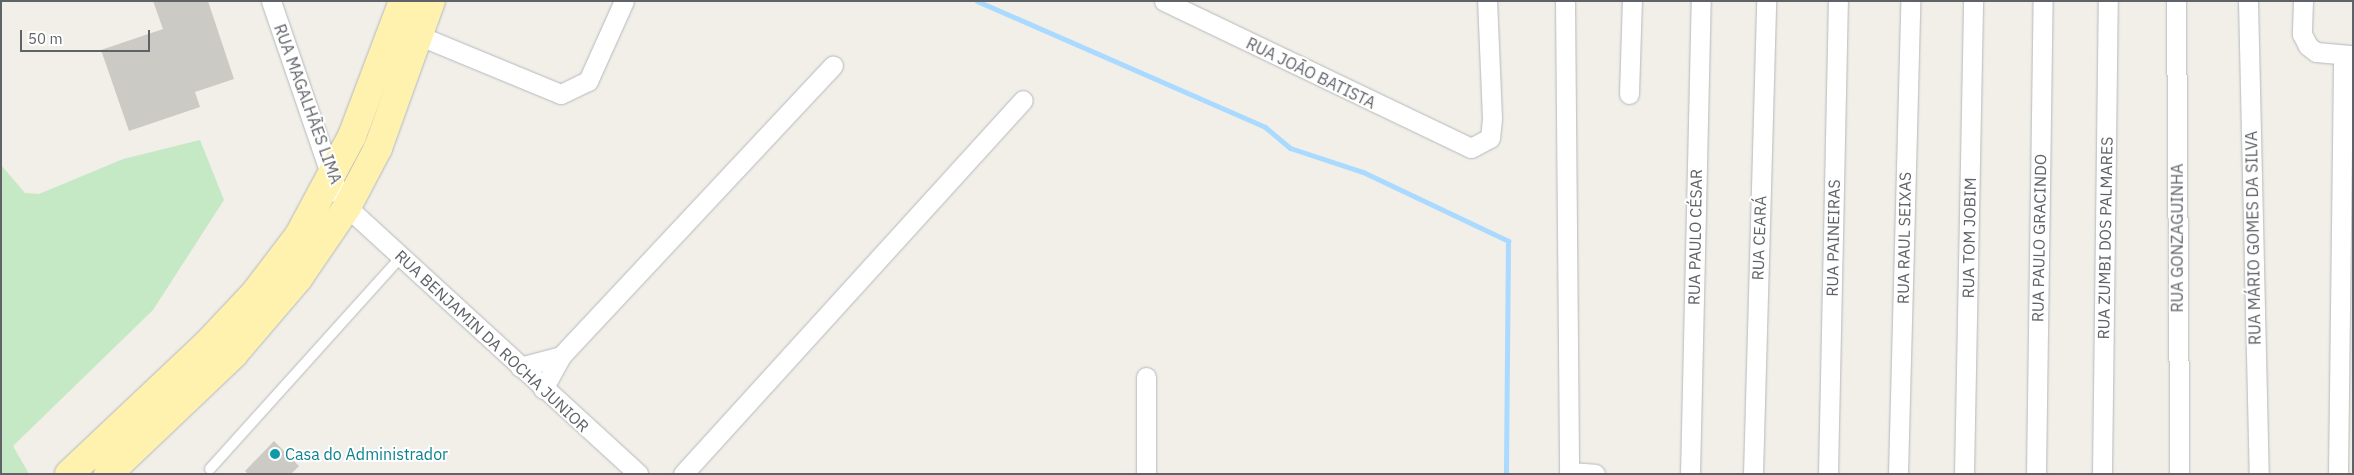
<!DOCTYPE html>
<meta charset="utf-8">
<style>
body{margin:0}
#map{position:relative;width:2354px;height:475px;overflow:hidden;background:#f1efe8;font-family:"IBM Plex Sans",sans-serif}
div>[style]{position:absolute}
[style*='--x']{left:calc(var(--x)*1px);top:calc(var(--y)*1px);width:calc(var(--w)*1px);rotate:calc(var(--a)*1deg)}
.green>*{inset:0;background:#c5e8c5}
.stream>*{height:5px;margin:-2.5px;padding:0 2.5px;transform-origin:2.5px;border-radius:2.5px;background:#aadaff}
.building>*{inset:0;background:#cccac5}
.roads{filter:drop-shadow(0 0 1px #b5b8bc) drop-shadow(0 0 1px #b5b8bc)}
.service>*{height:10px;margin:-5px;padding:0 5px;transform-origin:5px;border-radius:5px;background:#fff}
.minor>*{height:19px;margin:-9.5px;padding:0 9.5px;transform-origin:9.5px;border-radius:9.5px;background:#fff}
.primary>*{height:28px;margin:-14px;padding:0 14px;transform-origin:14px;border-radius:14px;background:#fff2af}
.dots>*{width:14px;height:14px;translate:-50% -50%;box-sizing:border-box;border:2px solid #fff;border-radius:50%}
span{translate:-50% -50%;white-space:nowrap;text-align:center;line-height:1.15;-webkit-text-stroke:4px #fff;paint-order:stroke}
.street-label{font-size:16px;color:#5f6368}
.culture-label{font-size:16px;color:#0d838f}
.left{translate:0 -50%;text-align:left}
.frame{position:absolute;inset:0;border:2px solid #5f6368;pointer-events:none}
.scale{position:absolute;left:20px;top:30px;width:130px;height:22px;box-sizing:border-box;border:2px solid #5f6368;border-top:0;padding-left:6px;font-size:15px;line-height:18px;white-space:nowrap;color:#5f6368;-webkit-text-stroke:4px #fff;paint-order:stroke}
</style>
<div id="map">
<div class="green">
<div style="clip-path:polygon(200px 140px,224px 200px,153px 310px,13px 446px,29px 474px,1px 474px,1px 165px,25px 193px,39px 194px,123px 159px)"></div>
</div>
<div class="stream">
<div style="--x:977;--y:1;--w:314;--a:23.6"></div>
<div style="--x:1265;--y:127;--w:33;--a:40"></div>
<div style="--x:1290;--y:148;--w:77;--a:18.2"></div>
<div style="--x:1363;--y:172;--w:161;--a:25.4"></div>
<div style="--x:1508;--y:241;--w:233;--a:90.5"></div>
</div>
<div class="building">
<div style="clip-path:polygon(153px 1px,208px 1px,234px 79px,195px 92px,200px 107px,129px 131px,101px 50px,163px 29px)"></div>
<div style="clip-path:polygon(274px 441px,299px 466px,291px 474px,248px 474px,245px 471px)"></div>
</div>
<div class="roads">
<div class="service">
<div style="--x:210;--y:469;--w:285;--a:-48"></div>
</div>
<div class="minor">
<div style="--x:271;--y:1;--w:188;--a:71.1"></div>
<div style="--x:332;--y:179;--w:32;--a:62"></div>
<div style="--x:347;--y:207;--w:395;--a:42.5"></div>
<div style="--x:1164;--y:1;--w:340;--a:25.6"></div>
<div style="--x:1471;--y:148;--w:21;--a:-28"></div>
<div style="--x:1490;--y:138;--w:20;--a:-84"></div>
<div style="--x:1492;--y:118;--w:117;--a:-92.4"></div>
<div style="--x:1565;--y:1;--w:473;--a:89.5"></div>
<div style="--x:2176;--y:1;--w:473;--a:89.6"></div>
<div style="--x:2248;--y:1;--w:473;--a:88.7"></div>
<div style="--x:2303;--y:1;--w:33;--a:92"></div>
<div style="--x:2302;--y:34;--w:13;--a:63"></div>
<div style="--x:2308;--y:46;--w:10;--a:37"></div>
<div style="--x:2316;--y:52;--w:37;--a:5"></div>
<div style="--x:420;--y:36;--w:152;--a:22.4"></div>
<div style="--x:561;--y:94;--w:30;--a:-26"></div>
<div style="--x:588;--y:81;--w:88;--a:-65.8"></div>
<div style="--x:1629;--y:94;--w:93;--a:-88.2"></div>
<div style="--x:520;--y:367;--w:42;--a:-15"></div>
<div style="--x:543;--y:389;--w:38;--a:-61"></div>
<div style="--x:561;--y:356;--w:398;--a:-46.9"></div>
<div style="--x:1569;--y:472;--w:26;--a:4"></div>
<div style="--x:683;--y:474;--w:505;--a:-47.73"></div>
<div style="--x:1146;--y:474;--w:97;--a:-90"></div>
<div style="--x:1690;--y:474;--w:473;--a:-88.7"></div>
<div style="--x:1753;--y:474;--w:473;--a:-88.4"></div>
<div style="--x:1828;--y:474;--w:473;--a:-88.8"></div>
<div style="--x:1898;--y:474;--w:473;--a:-88.5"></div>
<div style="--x:1964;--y:474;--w:473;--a:-88.9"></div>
<div style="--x:2036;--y:474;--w:473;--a:-89.2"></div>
<div style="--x:2102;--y:474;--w:473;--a:-89.3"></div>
<div style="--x:2338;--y:474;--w:419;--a:-89.3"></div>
</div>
<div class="primary">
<div style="--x:69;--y:474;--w:185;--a:-43.3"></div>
<div style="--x:204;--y:347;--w:74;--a:-46.6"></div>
<div style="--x:255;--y:293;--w:73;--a:-52.8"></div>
<div style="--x:299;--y:235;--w:112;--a:-61.8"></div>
<div style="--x:352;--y:136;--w:144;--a:-69.3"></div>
<div style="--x:108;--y:474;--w:173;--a:-43.6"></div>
<div style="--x:233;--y:355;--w:100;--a:-49.5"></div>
<div style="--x:298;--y:279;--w:87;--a:-55.8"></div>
<div style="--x:347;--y:207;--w:67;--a:-62.3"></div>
<div style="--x:378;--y:148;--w:156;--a:-70.2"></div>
</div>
</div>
<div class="dots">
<div style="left:275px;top:454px;background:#0f9aa8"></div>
</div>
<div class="street-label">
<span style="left:1311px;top:73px;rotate:26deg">RUA JOĀO BATISTA</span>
<span style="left:308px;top:104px;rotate:70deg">RUA MAGALHÃES LIMA</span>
<span style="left:1695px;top:237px;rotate:-89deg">RUA PAULO CÉSAR</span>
<span style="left:1759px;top:238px;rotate:-88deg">RUA CEARÁ</span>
<span style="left:1833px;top:238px;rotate:-89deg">RUA PAINEIRAS</span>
<span style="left:1904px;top:238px;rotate:-89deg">RUA RAUL SEIXAS</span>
<span style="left:1969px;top:238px;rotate:-89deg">RUA TOM JOBIM</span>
<span style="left:2039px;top:238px;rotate:-89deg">RUA PAULO GRACINDO</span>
<span style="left:2105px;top:238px;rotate:-89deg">RUA ZUMBI DOS PALMARES</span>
<span style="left:2177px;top:238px;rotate:-90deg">RUA GONZAGUINHA</span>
<span style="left:2253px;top:238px;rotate:-91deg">RUA MÁRIO GOMES DA SILVA</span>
<span style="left:492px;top:341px;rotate:43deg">RUA BENJAMIN DA ROCHA JUNIOR</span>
</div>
<div class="culture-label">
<span class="left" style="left:285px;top:454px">Casa do Administrador</span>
</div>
<div class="frame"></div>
<div class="scale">50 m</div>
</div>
